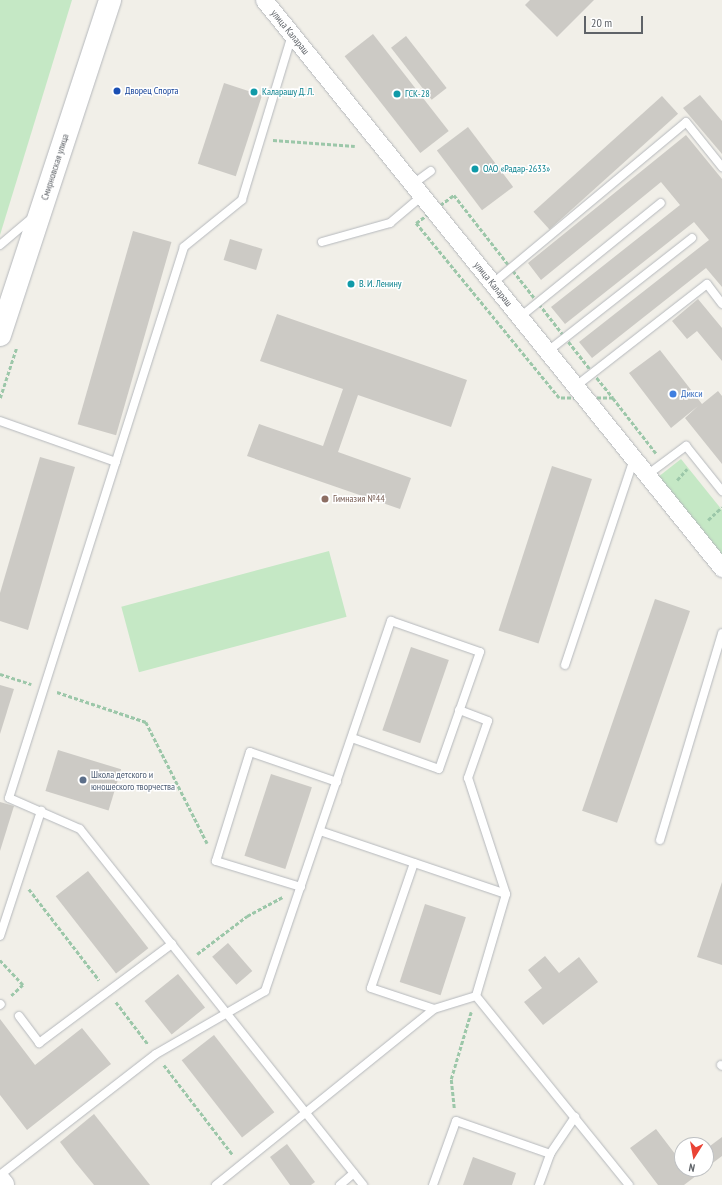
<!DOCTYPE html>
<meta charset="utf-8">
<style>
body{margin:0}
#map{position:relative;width:722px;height:1185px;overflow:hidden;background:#f1efe8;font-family:"PT Sans Narrow",sans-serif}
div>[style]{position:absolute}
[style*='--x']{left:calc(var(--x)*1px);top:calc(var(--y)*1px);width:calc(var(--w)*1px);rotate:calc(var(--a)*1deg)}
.green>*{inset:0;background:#c5e8c5;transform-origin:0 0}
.building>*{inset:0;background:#cccac5;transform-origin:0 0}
.path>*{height:2.5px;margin-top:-1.25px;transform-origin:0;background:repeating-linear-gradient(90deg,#9cc7a9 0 4px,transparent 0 6px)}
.roads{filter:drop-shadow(0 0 1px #b5b8bc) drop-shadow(0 0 1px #b5b8bc)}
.service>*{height:8px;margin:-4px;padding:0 4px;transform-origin:4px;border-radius:4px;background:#fff}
.minor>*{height:17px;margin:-8.5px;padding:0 8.5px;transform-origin:8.5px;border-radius:8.5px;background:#fff}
.secondary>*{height:22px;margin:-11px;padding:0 11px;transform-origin:11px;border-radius:11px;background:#fff}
.dots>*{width:11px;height:11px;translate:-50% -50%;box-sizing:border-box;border:2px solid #fff;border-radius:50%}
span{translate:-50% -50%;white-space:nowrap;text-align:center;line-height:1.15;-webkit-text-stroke:3px #fff;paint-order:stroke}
.street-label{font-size:10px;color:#5f6368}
.transit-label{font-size:10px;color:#164399}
.left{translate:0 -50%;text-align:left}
.culture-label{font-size:10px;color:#0d838f}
.shop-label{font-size:10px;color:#366cbe}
.education-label{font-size:10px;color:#785e54}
.service-label{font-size:10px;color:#4e5e75}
.north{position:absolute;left:674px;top:1137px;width:40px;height:40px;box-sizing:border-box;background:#fff;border:1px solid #bfc1c3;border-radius:50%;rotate:191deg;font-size:11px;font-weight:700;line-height:16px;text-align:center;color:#5f6368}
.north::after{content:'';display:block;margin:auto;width:14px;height:18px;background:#ea4335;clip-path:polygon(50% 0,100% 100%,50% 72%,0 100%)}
.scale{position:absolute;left:584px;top:16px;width:59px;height:18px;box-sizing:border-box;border:2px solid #5f6368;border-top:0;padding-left:5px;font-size:12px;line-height:14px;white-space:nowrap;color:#5f6368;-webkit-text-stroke:3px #fff;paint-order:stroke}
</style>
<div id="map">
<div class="green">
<div style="clip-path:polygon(0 0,72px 0,0 235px)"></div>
<div style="clip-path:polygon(681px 459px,722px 510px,722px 557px,658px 477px)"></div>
<div style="left:329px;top:551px;width:68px;height:215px;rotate:75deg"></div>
</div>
<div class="building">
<div style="clip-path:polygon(530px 0,594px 0,557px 37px,525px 5px)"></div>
<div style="left:373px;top:34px;width:123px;height:36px;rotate:52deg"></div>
<div style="left:406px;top:36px;width:66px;height:19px;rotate:52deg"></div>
<div style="left:224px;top:83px;width:40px;height:85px;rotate:18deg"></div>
<div style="clip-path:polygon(700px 95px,722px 121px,722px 154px,683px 108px)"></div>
<div style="left:662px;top:96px;width:24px;height:173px;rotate:48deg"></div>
<div style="left:468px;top:127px;width:75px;height:39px;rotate:53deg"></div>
<div style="clip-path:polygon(686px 135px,722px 179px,722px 287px,706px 268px,592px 358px,579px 342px,709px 240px,694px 222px,565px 324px,551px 307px,680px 205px,661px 182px,541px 280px,528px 263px)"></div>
<div style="left:133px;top:231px;width:40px;height:201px;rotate:16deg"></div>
<div style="left:230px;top:239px;width:34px;height:22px;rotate:17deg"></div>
<div style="clip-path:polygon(698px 299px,722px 328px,722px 361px,697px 331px,687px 339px,672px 321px)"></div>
<div style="clip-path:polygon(277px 314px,467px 380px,451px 427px,358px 395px,338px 452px,411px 478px,400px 509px,247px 456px,259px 424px,323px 446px,343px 389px,260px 361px)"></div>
<div style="clip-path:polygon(660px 350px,702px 404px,718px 391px,722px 396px,722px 464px,685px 418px,698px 406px,671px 428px,629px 373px)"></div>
<div style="clip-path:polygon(40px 457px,75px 467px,28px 630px,0 621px,0 593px)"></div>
<div style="left:552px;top:466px;width:42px;height:173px;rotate:18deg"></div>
<div style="left:655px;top:599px;width:37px;height:224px;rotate:19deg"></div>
<div style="left:411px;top:647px;width:40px;height:88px;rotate:19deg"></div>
<div style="clip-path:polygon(0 685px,14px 689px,0 734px)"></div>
<div style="left:58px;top:750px;width:66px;height:43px;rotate:17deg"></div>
<div style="left:271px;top:774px;width:43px;height:86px;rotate:18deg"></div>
<div style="clip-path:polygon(0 802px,14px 806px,0 851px)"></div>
<div style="left:88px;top:871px;width:98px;height:41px;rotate:52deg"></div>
<div style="clip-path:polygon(722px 882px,722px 965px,697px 957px)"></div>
<div style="left:425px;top:904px;width:43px;height:82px;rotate:18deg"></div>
<div style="left:228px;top:943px;width:37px;height:21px;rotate:49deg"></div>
<div style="clip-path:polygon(545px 956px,559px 973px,579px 957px,598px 982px,543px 1025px,524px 1002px,542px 988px,528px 970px)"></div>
<div style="left:178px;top:974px;width:43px;height:43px;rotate:51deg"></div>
<div style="clip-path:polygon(0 1019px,35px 1065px,82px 1028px,111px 1064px,27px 1130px,0 1095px)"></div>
<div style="left:214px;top:1035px;width:98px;height:41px;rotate:52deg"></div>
<div style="clip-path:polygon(94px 1114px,150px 1185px,94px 1185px,75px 1162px,60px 1142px)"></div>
<div style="clip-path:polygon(656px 1129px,682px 1163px,682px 1169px,705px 1169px,684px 1185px,658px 1185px,630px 1148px)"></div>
<div style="clip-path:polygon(722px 1137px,722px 1156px,706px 1168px,706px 1149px)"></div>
<div style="clip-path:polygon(287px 1144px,315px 1182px,311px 1185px,290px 1185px,270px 1157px)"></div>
<div style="clip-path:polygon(473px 1157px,516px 1173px,512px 1185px,463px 1185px)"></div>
</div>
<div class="path">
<div style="--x:273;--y:140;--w:82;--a:4.2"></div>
<div style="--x:454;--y:195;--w:226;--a:52"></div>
<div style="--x:593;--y:373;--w:32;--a:51"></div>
<div style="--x:613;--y:398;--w:54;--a:180"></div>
<div style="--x:559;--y:398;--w:226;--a:-129.3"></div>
<div style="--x:416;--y:223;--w:47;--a:-36.4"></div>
<div style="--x:0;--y:398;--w:52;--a:-71.9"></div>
<div style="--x:613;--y:398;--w:70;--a:52"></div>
<div style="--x:677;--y:480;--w:15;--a:-48"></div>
<div style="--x:708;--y:520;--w:19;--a:-43"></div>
<div style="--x:0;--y:674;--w:33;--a:18"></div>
<div style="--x:57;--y:692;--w:94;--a:18.6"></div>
<div style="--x:146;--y:722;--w:136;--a:63.2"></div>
<div style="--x:29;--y:889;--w:115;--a:52.4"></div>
<div style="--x:197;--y:954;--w:63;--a:-37.2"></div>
<div style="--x:247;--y:916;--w:40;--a:-28"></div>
<div style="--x:0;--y:960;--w:34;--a:47"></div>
<div style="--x:23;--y:985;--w:16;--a:137"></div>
<div style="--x:116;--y:1002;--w:53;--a:52.7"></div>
<div style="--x:164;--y:1065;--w:113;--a:52.5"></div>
<div style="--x:454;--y:1108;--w:29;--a:-96"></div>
<div style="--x:451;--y:1079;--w:70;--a:-73.4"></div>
</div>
<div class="roads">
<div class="service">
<div style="--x:292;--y:35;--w:172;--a:106.9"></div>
<div style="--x:242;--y:200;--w:75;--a:141"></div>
<div style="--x:184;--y:247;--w:578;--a:107.62"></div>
<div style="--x:9;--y:798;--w:77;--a:23.6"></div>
<div style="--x:80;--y:829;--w:455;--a:51.5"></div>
<div style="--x:413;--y:184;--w:22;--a:-36"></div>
<div style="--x:322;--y:242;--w:71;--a:-15.6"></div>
<div style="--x:390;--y:223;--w:42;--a:-40.2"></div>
<div style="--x:0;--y:245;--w:43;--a:-40.3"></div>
<div style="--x:493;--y:283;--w:251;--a:-39.8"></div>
<div style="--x:686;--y:122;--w:58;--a:51.3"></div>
<div style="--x:520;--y:317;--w:181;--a:-39"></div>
<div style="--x:548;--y:351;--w:183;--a:-38.1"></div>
<div style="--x:576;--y:386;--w:166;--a:-37.9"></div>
<div style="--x:707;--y:284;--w:25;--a:53"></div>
<div style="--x:0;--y:421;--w:123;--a:19.5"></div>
<div style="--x:647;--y:475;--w:49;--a:-36.6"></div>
<div style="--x:686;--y:446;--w:58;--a:51.3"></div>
<div style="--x:565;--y:665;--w:217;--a:-71.5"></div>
<div style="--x:320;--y:831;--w:196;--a:18.7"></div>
<div style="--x:660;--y:840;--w:216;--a:-73.3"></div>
<div style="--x:414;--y:863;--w:132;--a:109"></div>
<div style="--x:371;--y:988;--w:66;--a:18.4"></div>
<div style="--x:301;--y:887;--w:89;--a:-163"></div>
<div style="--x:216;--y:861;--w:114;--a:-72.7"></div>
<div style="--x:250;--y:752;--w:92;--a:19"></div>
<div style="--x:0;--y:936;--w:132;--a:-71.8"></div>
<div style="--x:476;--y:996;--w:243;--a:51"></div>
<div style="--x:0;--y:1005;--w:1;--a:-45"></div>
<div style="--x:19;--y:1016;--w:34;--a:53"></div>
<div style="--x:39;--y:1043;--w:166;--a:-36.7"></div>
<div style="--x:721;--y:1065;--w:1;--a:45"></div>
<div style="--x:0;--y:1175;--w:197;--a:-37.8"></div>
<div style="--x:156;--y:1054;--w:126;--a:-30"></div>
<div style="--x:265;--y:991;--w:391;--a:-71.2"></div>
<div style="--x:391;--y:621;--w:94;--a:19.2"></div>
<div style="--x:480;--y:652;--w:124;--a:109.3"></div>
<div style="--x:439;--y:769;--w:92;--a:-160.4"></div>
<div style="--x:216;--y:1185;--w:280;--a:-38.9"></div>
<div style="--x:434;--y:1009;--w:44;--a:-17.2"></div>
<div style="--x:476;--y:996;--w:106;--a:-73.6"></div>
<div style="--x:506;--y:894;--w:122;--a:-108.1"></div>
<div style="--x:468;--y:778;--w:60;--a:-70.7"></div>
<div style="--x:488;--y:721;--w:31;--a:-159"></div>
<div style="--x:340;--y:1185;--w:18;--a:-41"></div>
<div style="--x:433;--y:1185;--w:68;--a:-70.2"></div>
<div style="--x:456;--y:1121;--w:100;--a:19.3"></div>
<div style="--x:550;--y:1154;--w:45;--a:-56"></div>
<div style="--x:539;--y:1185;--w:33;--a:-70"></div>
</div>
<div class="minor">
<div style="--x:264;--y:0;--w:730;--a:51.12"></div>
</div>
<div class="secondary">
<div style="--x:0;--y:335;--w:353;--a:-71.8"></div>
<div style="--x:0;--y:1181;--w:5;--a:53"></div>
</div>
</div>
<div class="dots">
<div style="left:117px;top:91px;background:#1a4fb4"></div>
<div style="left:254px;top:92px;background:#0f9aa8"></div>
<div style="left:397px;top:94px;background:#0f9aa8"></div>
<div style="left:475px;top:169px;background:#0f9aa8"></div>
<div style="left:351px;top:284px;background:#0f9aa8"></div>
<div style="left:673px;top:394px;background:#3f7fe0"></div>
<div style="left:325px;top:499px;background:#8d6e63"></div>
<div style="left:83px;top:780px;background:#5c6f8a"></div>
</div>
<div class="street-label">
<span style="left:290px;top:32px;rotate:51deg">улица Калараш</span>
<span style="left:55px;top:167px;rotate:-72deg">Смирновская улица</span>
<span style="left:493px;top:284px;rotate:51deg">улица Калараш</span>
</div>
<div class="transit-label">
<span class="left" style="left:125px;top:91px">Дворец Спорта</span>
</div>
<div class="culture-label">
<span class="left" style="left:262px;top:92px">Каларашу Д. Л.</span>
<span class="left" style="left:405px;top:94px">ГСК-28</span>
<span class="left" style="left:483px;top:169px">ОАО «Радар-2633»</span>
<span class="left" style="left:359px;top:284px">В. И. Ленину</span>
</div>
<div class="shop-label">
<span class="left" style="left:681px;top:394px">Дикси</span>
</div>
<div class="education-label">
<span class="left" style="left:333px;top:499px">Гимназия №44</span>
</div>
<div class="service-label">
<span class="left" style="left:91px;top:780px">Школа детского и<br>юношеского творчества</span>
</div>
<div class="north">N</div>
<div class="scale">20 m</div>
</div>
